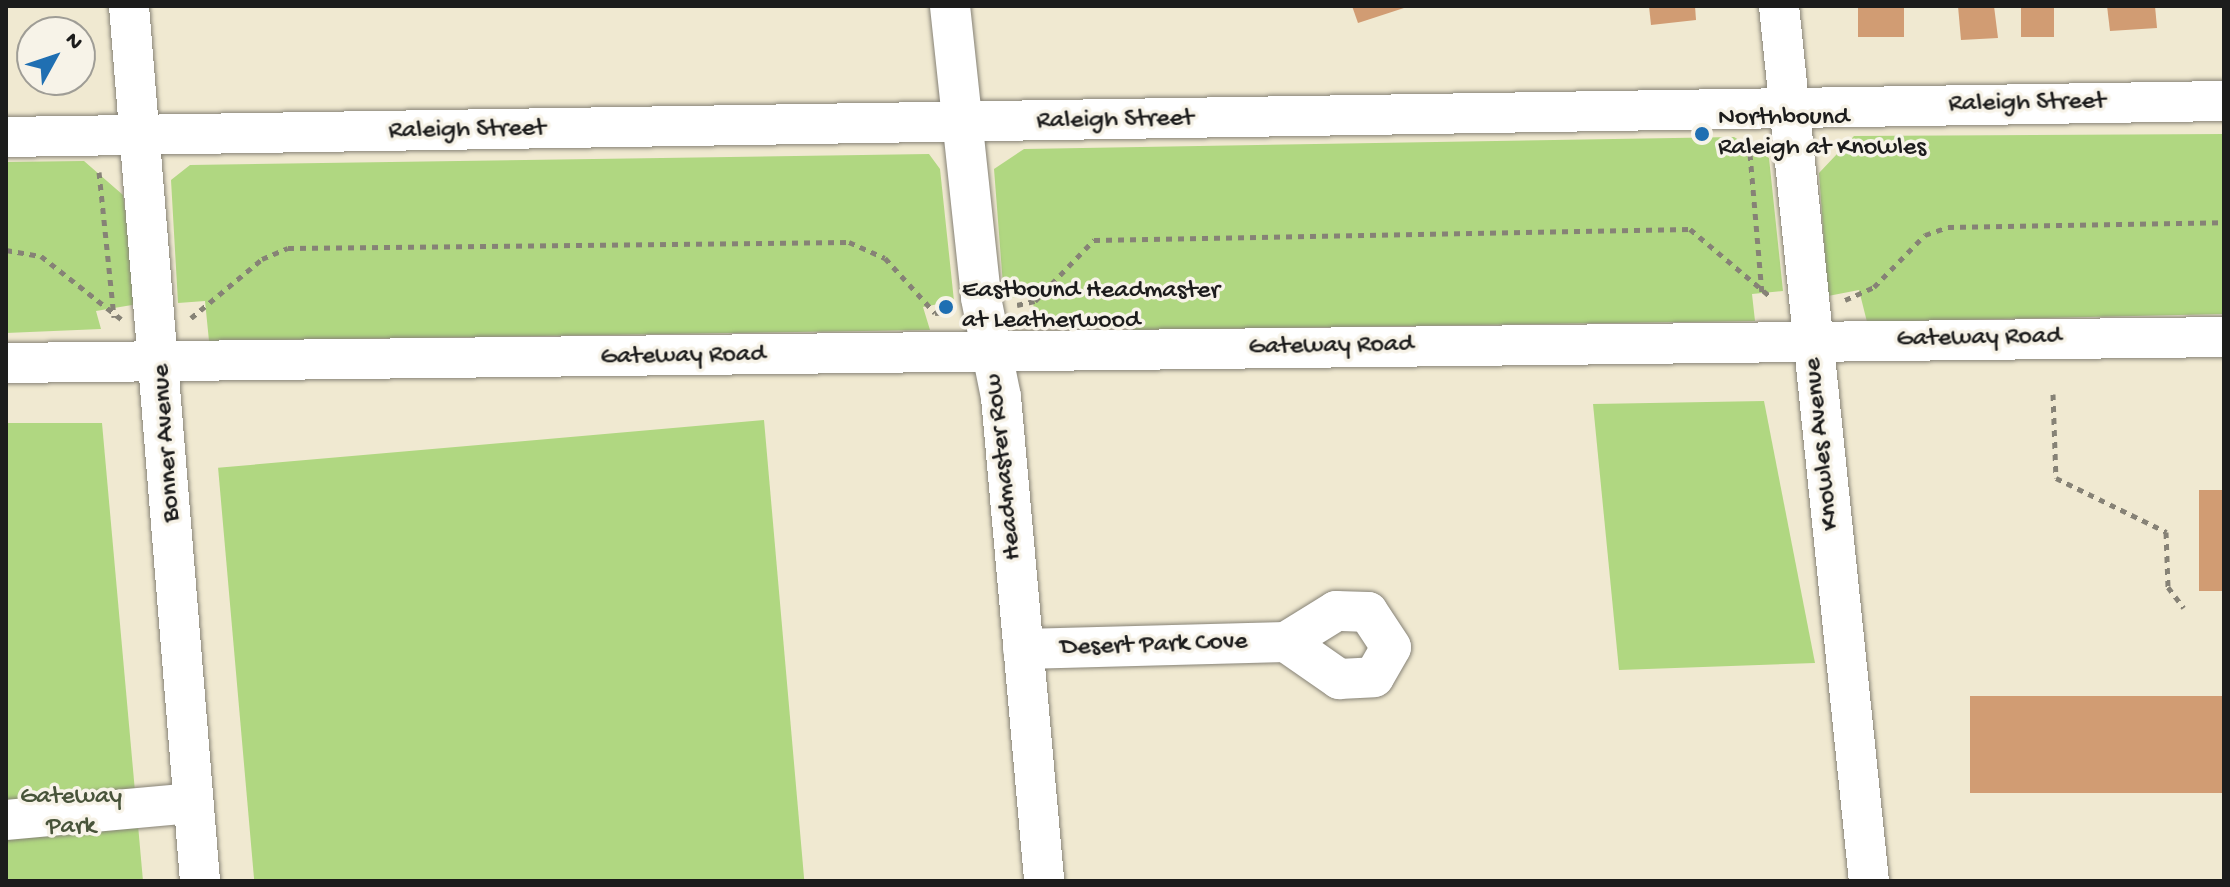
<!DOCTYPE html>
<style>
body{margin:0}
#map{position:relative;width:2230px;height:887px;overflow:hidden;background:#f0e9d1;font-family:"Gochi Hand",sans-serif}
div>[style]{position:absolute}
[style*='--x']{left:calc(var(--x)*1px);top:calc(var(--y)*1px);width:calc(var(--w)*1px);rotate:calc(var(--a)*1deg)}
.green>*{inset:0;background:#b0d781;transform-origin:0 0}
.building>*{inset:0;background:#d19c73;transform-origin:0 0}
.path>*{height:5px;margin-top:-2.5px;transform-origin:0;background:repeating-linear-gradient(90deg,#868276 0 6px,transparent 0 12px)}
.roads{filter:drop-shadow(0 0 2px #868276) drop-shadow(0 0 2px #868276)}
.minor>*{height:40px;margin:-20px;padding:0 20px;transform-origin:20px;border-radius:20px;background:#fff}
.dots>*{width:22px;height:22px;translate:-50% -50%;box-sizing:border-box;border:4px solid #f7f3e8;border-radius:50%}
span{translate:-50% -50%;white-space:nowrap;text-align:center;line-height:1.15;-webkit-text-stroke:7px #f7f3e8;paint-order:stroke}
.street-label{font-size:26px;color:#1c1c1c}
.poi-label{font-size:26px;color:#1c1c1c}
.left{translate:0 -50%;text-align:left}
.park-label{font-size:26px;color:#48543a}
.frame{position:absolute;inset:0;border:8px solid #1c1c1c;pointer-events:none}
.north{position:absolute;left:16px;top:16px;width:80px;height:80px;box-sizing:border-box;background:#f7f3e8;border:2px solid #9f9d96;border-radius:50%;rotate:50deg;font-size:22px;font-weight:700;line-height:32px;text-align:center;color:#1c1c1c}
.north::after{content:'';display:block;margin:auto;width:28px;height:36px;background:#1f6fb2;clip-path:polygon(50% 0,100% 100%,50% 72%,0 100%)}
</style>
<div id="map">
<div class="green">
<div style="clip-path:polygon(2224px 134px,2224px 314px,1867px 322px,1859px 290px,1828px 296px,1819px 173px,1854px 136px)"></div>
<div style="clip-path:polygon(1734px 137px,1769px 158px,1783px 291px,1752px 294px,1755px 321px,1133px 330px,1132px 318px,1036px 322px,1032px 296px,1004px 298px,994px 169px,1024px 149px)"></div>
<div style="clip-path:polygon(929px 154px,940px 169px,954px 301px,923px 307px,930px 330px,209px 341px,205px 301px,178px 303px,171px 180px,190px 165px)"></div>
<div style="clip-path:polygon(84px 161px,123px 195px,138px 304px,96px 311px,101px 329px,6px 333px,6px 162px)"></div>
<div style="clip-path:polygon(1764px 401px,1815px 663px,1619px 670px,1593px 404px)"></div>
<div style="left:764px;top:420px;width:463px;height:548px;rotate:85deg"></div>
<div style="clip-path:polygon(6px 423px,102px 423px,143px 881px,6px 881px)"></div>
</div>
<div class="building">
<div style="clip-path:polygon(1352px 6px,1407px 6px,1407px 7px,1358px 23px)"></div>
<div style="clip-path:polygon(1649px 6px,1695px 6px,1696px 20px,1651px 25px)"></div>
<div style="left:1858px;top:6px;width:46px;height:31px"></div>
<div style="clip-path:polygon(1958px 6px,1994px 6px,1998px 38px,1961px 40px)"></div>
<div style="left:2021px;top:6px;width:33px;height:31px"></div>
<div style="clip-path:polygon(2107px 6px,2155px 6px,2157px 28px,2110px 31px)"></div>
<div style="left:2199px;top:490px;width:25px;height:101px"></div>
<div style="left:2224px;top:696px;width:97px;height:254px;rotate:90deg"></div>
</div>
<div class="path">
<div style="--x:1749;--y:142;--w:153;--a:85.1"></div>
<div style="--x:99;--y:172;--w:146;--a:84.1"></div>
<div style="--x:6;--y:250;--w:36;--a:10"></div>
<div style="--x:41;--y:256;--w:102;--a:38.2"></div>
<div style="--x:1845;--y:300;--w:32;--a:-24"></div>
<div style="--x:1874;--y:287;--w:73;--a:-45.6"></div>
<div style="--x:1925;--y:235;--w:24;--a:-19"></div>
<div style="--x:1948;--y:227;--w:276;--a:-1"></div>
<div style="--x:1017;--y:305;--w:18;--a:-13"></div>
<div style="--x:1035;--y:301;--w:85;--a:-46"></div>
<div style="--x:1094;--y:240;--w:596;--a:-1.06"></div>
<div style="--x:1690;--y:229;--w:107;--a:40.1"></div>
<div style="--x:191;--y:318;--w:92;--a:-39.7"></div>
<div style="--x:262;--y:259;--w:28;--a:-23"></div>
<div style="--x:288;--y:248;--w:561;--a:-0.61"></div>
<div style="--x:849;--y:242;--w:39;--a:24"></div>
<div style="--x:885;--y:258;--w:74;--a:47.7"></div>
<div style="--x:935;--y:313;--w:13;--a:-4"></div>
<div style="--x:2053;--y:394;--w:84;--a:88"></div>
<div style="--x:2056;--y:478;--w:123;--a:26.1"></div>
<div style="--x:2166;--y:532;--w:55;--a:87.9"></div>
<div style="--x:2168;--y:587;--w:26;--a:53"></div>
</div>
<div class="roads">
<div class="minor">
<div style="--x:129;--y:6;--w:878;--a:85.36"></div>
<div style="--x:950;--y:6;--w:294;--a:83.9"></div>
<div style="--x:981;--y:298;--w:101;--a:78.6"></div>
<div style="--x:1001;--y:397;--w:486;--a:84.9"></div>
<div style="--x:1779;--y:6;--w:880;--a:84.13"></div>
<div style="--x:6;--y:137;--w:2218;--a:-0.93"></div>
<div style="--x:6;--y:363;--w:2218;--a:-0.67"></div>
<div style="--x:1023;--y:649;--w:263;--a:-1.5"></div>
<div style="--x:1286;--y:642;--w:65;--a:34.9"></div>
<div style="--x:1339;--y:679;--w:35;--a:-3"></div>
<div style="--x:1374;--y:677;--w:34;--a:-60"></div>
<div style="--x:1391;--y:647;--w:42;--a:-123.3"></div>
<div style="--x:1368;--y:612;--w:32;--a:-178"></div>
<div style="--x:1336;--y:611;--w:59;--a:148.2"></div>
<div style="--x:6;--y:820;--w:188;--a:-5.2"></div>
</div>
</div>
<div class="dots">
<div style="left:1702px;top:134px;background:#1f6fb2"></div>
<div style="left:946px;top:307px;background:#1f6fb2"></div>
</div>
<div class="street-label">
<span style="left:2027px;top:104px;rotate:-1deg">Raleigh Street</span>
<span style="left:1115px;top:121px;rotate:-1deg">Raleigh Street</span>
<span style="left:467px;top:131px;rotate:-1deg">Raleigh Street</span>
<span style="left:1979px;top:339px;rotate:-1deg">Gateway Road</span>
<span style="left:1331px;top:347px;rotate:-1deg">Gateway Road</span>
<span style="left:683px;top:357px;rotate:-1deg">Gateway Road</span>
<span style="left:168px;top:443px;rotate:-94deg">Bonner Avenue</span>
<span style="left:1823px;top:444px;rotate:-96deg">Knowles Avenue</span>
<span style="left:1005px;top:467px;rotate:-96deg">Headmaster Row</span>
<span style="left:1154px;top:646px;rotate:-2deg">Desert Park Cove</span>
</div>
<div class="poi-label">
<span class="left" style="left:1718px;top:134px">Northbound<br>Raleigh at Knowles</span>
<span class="left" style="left:962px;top:307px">Eastbound Headmaster<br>at Leatherwood</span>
</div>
<div class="park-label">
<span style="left:71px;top:813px">Gateway<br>Park</span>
</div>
<div class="frame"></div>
<div class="north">N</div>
</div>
